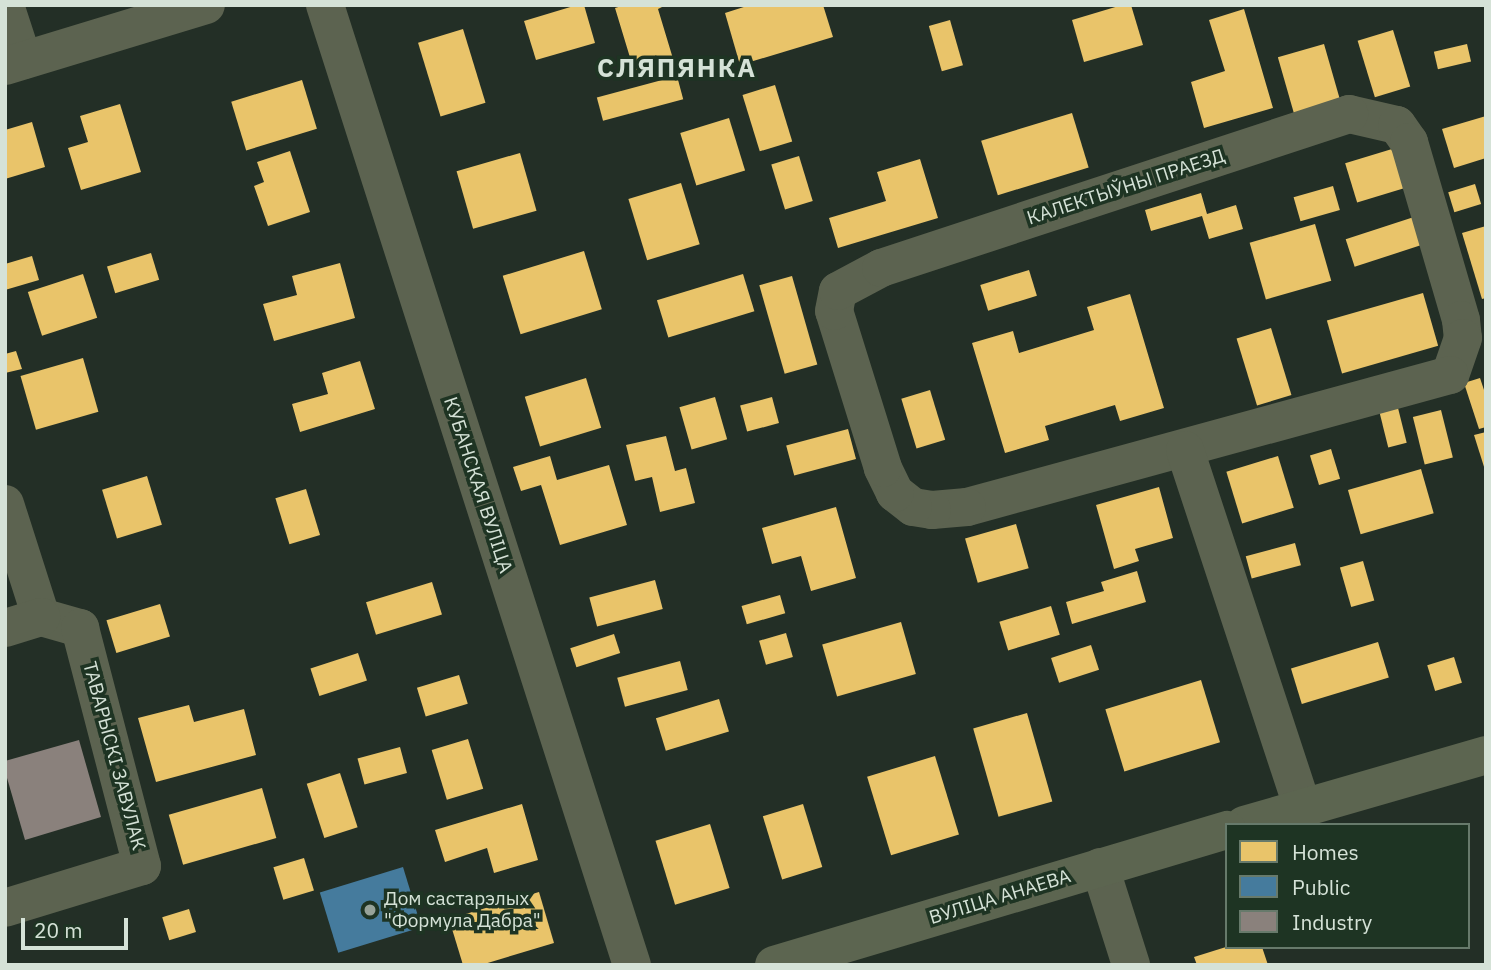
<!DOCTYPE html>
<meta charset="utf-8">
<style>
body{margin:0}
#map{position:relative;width:1491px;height:970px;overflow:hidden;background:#232f26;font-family:"IBM Plex Sans",sans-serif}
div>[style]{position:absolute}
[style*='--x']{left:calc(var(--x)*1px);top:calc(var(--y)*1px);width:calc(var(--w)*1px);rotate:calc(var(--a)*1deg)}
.homes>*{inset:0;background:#e9c46a;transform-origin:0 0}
.public>*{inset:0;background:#457b9d;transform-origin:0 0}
.industry>*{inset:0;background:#8a817c}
.street>*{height:38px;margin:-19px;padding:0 19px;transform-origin:19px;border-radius:19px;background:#5c6350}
.secondary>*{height:38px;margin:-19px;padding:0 19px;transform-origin:19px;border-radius:19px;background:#5c6550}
.dots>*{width:19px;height:19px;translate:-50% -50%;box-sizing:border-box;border:4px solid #1e3423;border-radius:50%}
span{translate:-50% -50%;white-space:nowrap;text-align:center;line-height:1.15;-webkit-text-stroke:7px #1e3423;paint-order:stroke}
.street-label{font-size:19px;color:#d5e2d7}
.poi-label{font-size:19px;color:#d5e2d7}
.left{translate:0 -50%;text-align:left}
.district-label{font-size:26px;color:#d5e2d7;font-weight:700;letter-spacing:2px}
.frame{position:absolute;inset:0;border:7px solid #d5e2d7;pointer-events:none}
.legend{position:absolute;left:1225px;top:823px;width:245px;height:126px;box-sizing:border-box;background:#1e3423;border:2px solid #677a6b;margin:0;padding:9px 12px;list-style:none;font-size:21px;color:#d5e2d7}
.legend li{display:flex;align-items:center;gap:14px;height:35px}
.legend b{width:35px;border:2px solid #677a6b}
.scale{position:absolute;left:21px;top:918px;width:107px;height:32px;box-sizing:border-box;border:4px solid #d5e2d7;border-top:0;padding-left:9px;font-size:21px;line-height:24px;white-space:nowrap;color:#d5e2d7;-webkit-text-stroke:5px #1e3423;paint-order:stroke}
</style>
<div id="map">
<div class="homes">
<div style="clip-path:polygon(577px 5px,584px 5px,595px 43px,536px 60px,524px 21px)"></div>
<div style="clip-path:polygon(625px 5px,666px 5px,658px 9px,674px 62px,635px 74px,615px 8px)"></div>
<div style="clip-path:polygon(750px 5px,823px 5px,833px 37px,740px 65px,725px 13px)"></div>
<div style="clip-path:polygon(1122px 5px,1131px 5px,1143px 45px,1084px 62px,1072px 20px)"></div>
<div style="clip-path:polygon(1244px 9px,1273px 108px,1204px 128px,1191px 82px,1225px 71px,1209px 20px)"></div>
<div style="left:950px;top:20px;width:47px;height:22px;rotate:74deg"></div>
<div style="left:463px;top:29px;width:77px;height:47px;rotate:73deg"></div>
<div style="left:1393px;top:30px;width:59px;height:37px;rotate:73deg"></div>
<div style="left:1324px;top:44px;width:58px;height:48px;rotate:74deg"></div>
<div style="left:1467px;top:44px;width:18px;height:34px;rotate:77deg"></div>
<div style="left:677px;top:76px;width:24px;height:83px;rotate:75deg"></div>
<div style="left:302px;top:80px;width:51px;height:74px;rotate:73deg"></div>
<div style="left:775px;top:85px;width:59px;height:34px;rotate:73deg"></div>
<div style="clip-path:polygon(120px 104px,141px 172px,81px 190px,68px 148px,88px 142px,80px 116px)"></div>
<div style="left:1072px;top:113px;width:57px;height:95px;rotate:73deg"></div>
<div style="clip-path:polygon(1486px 116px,1486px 158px,1454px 168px,1442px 129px)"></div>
<div style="left:729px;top:118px;width:55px;height:51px;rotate:73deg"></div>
<div style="clip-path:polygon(32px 122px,45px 167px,5px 179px,5px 130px)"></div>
<div style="left:1392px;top:149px;width:41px;height:49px;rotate:73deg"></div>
<div style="clip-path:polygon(290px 151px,310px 212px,268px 226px,254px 186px,264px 182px,257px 162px)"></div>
<div style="left:520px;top:153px;width:60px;height:66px;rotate:74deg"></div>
<div style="left:799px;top:156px;width:47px;height:29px;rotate:73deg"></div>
<div style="clip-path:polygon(920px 159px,938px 218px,838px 248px,829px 218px,886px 201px,877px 172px)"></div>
<div style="left:681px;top:183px;width:64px;height:55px;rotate:73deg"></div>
<div style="left:1475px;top:184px;width:21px;height:28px;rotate:73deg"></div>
<div style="left:1333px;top:186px;width:25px;height:41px;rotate:74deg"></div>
<div style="clip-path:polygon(1201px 193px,1207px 214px,1236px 205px,1243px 229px,1209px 239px,1202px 216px,1151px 231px,1145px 210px)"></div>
<div style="left:1417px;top:216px;width:29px;height:75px;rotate:72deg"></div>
<div style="left:1315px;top:224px;width:59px;height:68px;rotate:74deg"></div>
<div style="clip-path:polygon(1486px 226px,1486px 298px,1482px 299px,1462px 233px)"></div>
<div style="left:584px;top:251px;width:61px;height:85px;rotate:73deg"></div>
<div style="left:151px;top:253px;width:28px;height:46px;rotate:73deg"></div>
<div style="clip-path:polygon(32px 256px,39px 280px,5px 290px,5px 264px)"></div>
<div style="clip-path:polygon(340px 263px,355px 318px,274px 341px,263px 304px,297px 295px,292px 276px)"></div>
<div style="left:1029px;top:270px;width:27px;height:51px;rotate:73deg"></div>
<div style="left:83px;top:274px;width:46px;height:58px;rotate:72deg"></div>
<div style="left:743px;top:274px;width:39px;height:90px;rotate:73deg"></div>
<div style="left:792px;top:276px;width:92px;height:34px;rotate:74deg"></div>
<div style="left:1423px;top:293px;width:55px;height:100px;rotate:74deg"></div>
<div style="clip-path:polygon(1130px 294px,1164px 408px,1120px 421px,1115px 405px,1045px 426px,1049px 440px,1005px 453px,972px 343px,1013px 331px,1019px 353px,1094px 330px,1087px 307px)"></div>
<div style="left:1271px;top:328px;width:70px;height:36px;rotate:73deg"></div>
<div style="clip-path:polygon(16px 351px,22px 369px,5px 373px,5px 354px)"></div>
<div style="left:83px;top:358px;width:56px;height:65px;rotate:74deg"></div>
<div style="clip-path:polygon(360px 361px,375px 409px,300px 432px,292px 404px,328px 394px,322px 373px)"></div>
<div style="left:586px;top:378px;width:52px;height:64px;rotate:73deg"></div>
<div style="clip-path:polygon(1480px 378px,1486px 396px,1486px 427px,1479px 429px,1464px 383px)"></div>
<div style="left:930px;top:390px;width:52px;height:30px;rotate:73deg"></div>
<div style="left:715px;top:397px;width:44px;height:37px;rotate:74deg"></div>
<div style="left:772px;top:397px;width:27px;height:33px;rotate:75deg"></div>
<div style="left:1397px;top:404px;width:40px;height:19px;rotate:76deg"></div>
<div style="left:1441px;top:410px;width:49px;height:29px;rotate:76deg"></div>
<div style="left:848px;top:429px;width:31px;height:64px;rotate:75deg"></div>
<div style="clip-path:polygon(1486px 432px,1486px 470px,1485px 470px,1474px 435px)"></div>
<div style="clip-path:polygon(666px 436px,675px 471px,686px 468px,695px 503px,660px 512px,652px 477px,635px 481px,626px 445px)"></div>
<div style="left:1331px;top:449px;width:31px;height:22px;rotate:73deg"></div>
<div style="clip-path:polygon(550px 456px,557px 480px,609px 465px,627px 525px,560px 545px,541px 485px,521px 491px,513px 467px)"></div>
<div style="left:1278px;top:456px;width:54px;height:54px;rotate:73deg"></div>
<div style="left:1421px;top:469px;width:46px;height:76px;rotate:74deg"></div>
<div style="left:147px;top:476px;width:51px;height:47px;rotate:73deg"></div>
<div style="clip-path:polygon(1159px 487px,1173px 538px,1135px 549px,1139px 561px,1114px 569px,1096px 505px)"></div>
<div style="left:306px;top:489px;width:48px;height:32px;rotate:73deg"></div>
<div style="clip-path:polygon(836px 507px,856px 578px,811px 591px,801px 556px,772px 564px,762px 528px)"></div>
<div style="left:1016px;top:524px;width:46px;height:53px;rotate:74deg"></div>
<div style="left:1295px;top:543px;width:23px;height:51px;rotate:75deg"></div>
<div style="left:1363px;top:561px;width:41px;height:24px;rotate:74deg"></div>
<div style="clip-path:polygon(1137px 571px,1146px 602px,1072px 624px,1066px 602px,1104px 591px,1101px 582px)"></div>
<div style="left:655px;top:580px;width:30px;height:68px;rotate:75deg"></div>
<div style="left:432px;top:582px;width:34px;height:69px;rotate:73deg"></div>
<div style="left:780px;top:595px;width:19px;height:40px;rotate:74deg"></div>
<div style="left:160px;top:604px;width:34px;height:56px;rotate:73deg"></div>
<div style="left:1051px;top:606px;width:30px;height:54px;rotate:73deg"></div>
<div style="left:901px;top:622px;width:54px;height:82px;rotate:74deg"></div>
<div style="left:786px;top:633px;width:25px;height:28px;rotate:74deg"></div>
<div style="left:614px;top:634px;width:20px;height:46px;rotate:72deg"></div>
<div style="left:1378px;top:642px;width:37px;height:91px;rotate:73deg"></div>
<div style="left:1091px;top:645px;width:26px;height:42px;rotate:72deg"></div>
<div style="left:358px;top:653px;width:29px;height:50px;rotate:72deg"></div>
<div style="left:1454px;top:657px;width:27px;height:28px;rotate:73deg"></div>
<div style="left:680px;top:661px;width:30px;height:65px;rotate:75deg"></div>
<div style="left:459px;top:675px;width:30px;height:44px;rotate:73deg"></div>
<div style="left:1201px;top:680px;width:65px;height:100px;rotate:73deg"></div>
<div style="left:719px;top:699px;width:34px;height:66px;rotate:73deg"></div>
<div style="clip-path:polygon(189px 705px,194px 722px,244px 709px,256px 755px,156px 782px,138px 718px)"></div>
<div style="left:1027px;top:713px;width:92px;height:56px;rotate:74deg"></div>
<div style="left:468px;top:739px;width:52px;height:38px;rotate:73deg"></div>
<div style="left:400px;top:747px;width:27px;height:44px;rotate:75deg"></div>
<div style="left:935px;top:756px;width:82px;height:71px;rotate:73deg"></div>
<div style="left:340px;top:773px;width:57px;height:35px;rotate:72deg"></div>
<div style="left:262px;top:788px;width:52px;height:97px;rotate:74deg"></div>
<div style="clip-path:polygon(522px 804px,538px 860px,494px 873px,487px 848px,445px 862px,435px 830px)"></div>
<div style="left:803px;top:804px;width:66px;height:42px;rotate:73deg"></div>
<div style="left:710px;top:824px;width:67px;height:57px;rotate:73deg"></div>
<div style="left:304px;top:858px;width:34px;height:32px;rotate:73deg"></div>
<div style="clip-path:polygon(539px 892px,554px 943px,481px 965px,463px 965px,449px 919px)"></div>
<div style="left:189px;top:909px;width:24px;height:28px;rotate:73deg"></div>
<div style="clip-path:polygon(1226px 947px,1262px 947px,1268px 965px,1197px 965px,1194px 957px)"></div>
</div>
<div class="public">
<div style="left:403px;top:867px;width:63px;height:87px;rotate:73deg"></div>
</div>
<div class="industry">
<div style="clip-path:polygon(79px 740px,101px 817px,25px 840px,5px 771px,5px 761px)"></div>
</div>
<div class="street">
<div style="--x:5;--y:5;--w:58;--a:71.9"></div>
<div style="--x:325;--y:5;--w:1008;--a:72.27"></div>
<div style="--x:5;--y:66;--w:210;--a:-16.9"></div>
<div style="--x:1349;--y:114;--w:49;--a:12.9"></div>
<div style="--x:1397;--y:125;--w:21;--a:55"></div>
<div style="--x:1409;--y:142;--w:185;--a:73.7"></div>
<div style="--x:1461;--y:320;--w:18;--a:84"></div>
<div style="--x:1463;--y:338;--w:39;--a:109"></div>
<div style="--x:1450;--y:375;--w:501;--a:164.71"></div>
<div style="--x:967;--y:507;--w:35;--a:175"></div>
<div style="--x:932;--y:510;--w:19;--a:-171"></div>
<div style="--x:913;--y:507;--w:23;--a:-142"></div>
<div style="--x:895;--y:493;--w:28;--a:-116"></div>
<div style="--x:883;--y:468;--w:164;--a:-107.3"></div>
<div style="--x:834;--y:311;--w:20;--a:-79"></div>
<div style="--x:838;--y:291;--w:49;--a:-28.1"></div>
<div style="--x:881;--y:268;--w:493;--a:-18.2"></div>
<div style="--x:1185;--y:450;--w:377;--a:71.8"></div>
<div style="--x:5;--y:504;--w:119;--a:72.3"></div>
<div style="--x:41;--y:617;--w:41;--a:15.8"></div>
<div style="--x:80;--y:628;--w:246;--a:75.4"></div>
<div style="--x:142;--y:866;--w:143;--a:163"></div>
<div style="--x:5;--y:628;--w:38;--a:-17"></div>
<div style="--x:1100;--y:867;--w:103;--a:72.4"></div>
</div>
<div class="secondary">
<div style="--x:1244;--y:825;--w:252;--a:-16.1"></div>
<div style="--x:774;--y:965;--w:473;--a:-16.6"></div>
</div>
<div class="dots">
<div style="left:370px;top:910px;background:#97a399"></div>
</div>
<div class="street-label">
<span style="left:1126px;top:187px;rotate:-18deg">КАЛЕКТЫЎНЫ ПРАЕЗД</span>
<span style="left:478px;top:485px;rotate:72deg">КУБАНСКАЯ ВУЛІЦА</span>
<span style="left:114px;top:756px;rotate:75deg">ТАВАРЫСКІ ЗАВУЛАК</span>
<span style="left:1000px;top:897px;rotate:-17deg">ВУЛІЦА АНАЕВА</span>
</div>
<div class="poi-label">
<span class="left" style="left:384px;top:910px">Дом састарэлых<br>"Формула Дабра"</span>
</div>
<div class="district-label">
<span style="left:677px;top:68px">СЛЯПЯНКА</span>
</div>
<div class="frame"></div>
<ul class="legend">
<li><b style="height:19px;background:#e9c46a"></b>Homes</li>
<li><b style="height:19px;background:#457b9d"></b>Public</li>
<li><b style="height:19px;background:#8a817c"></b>Industry</li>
</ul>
<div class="scale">20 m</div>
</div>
